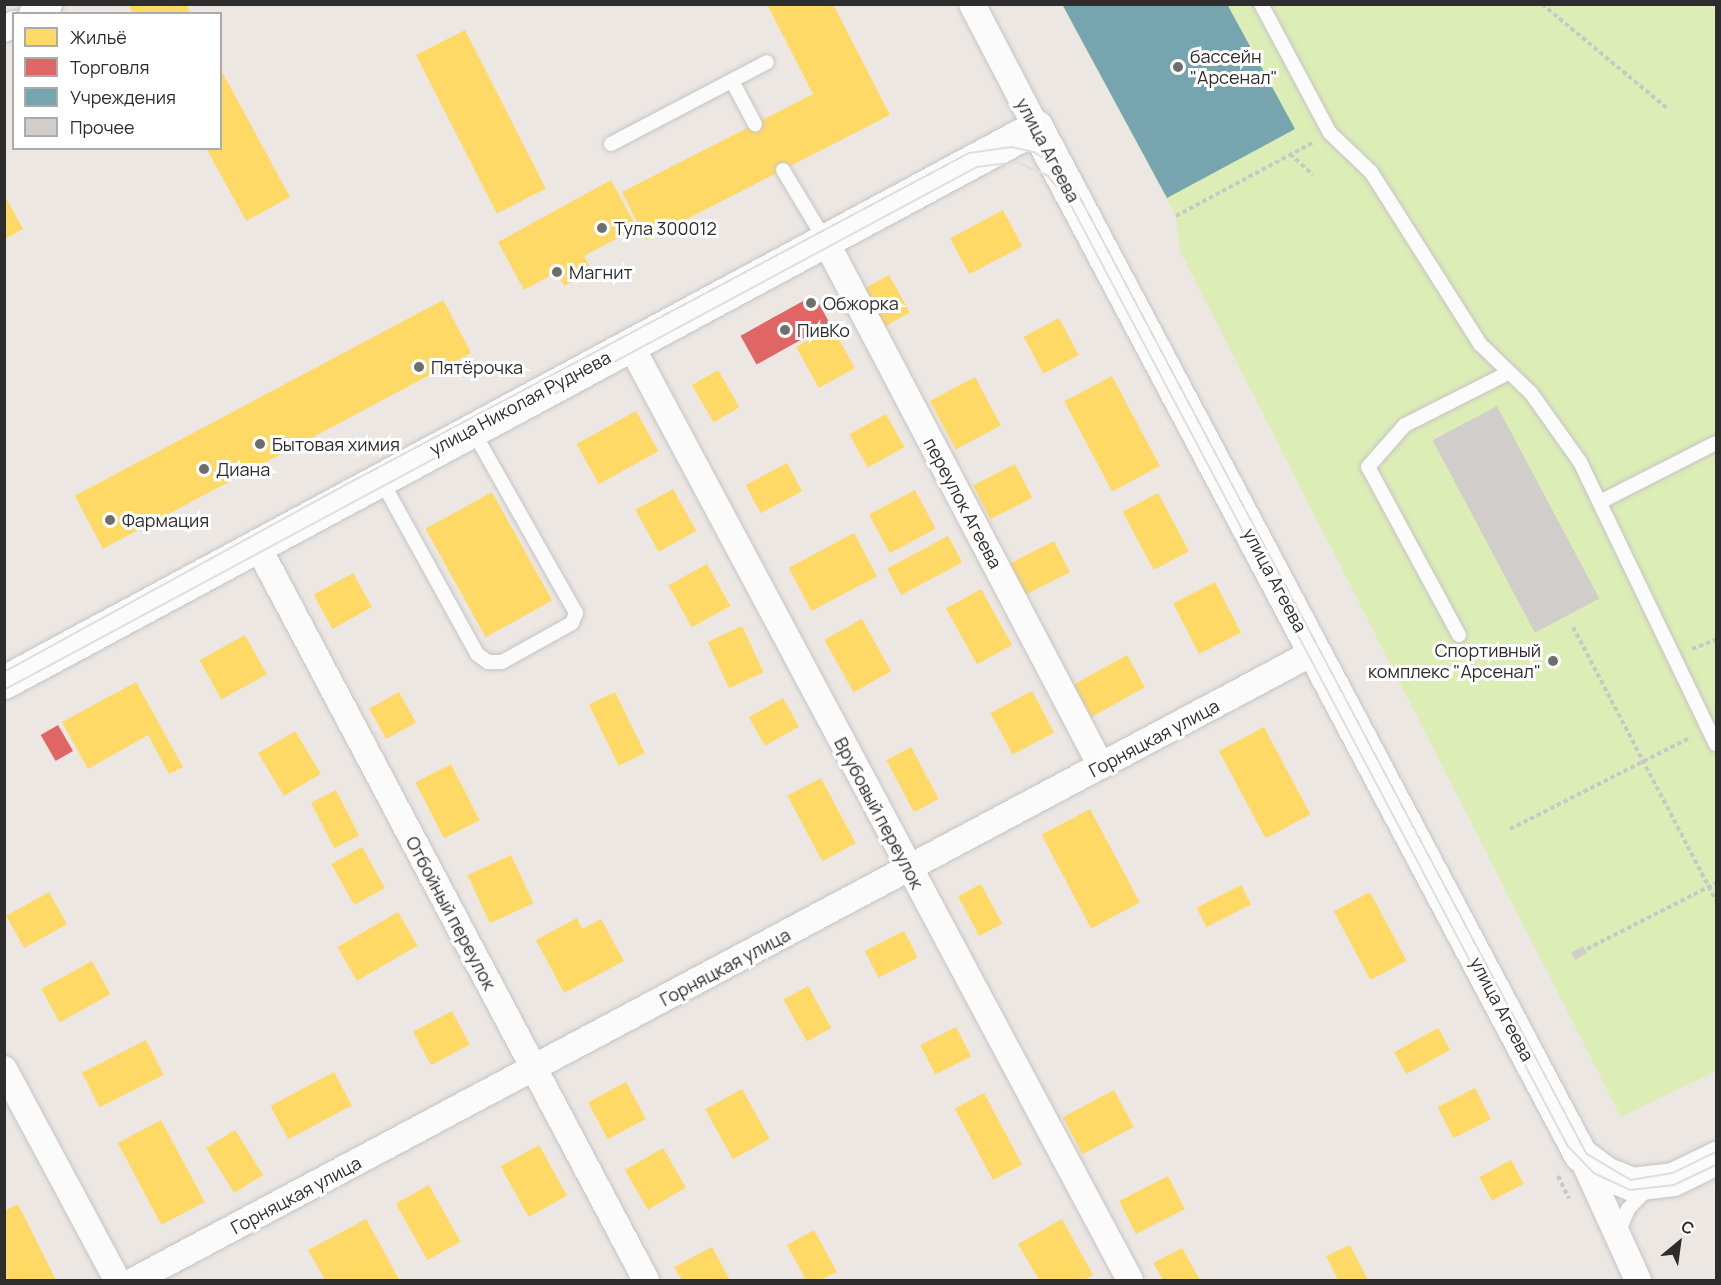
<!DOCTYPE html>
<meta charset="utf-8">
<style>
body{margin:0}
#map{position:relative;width:1721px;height:1285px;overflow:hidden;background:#ece7e3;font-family:Manrope,sans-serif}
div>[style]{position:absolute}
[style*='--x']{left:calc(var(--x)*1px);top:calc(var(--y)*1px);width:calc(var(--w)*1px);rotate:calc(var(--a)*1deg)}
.pitch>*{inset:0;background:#ddedb6}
.homes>*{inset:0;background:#ffd966;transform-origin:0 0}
.shops>*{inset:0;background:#e06666;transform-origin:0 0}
.public>*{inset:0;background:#76a5af}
.building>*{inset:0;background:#d1cdca;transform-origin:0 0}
.path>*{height:4px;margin-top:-2px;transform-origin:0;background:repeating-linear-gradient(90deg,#c8c8c8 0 4.5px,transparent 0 7.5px)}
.roads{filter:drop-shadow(0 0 2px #c5c4c4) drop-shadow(0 0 2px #c5c4c4)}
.service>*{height:14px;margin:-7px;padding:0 7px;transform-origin:7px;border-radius:7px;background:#fcfbfb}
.minor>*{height:26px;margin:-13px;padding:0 13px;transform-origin:13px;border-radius:13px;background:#fcfbfb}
.tertiary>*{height:33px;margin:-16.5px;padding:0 16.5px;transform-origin:16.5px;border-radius:16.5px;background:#fcfbfb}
.tram>*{height:1.5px;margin:-0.75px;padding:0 0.75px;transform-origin:0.75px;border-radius:0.75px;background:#dedee0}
.dots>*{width:16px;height:16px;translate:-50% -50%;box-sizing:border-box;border:3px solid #fff;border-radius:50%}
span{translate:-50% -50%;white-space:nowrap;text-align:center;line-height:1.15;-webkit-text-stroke:6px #fff;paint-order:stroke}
.poi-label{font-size:18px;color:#2d2d2d}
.left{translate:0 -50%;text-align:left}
.right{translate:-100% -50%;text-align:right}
.street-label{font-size:18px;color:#2d2d2d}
.frame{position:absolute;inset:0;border:6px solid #2d2d2d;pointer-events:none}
.legend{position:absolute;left:12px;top:12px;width:210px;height:138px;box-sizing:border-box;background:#fff;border:2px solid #ababab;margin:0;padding:8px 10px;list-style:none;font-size:18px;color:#2d2d2d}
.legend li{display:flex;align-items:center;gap:12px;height:30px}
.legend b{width:30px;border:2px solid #ababab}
.north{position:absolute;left:1649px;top:1213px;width:60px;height:60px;-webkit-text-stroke:4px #fff;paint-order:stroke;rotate:29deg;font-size:16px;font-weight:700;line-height:24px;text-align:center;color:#2d2d2d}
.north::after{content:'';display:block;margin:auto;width:21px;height:27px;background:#2d2d2d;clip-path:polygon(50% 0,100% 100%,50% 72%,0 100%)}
</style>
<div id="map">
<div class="pitch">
<div style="clip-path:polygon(1062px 5px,1716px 5px,1716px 1071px,1621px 1117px,1180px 251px,1176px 216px)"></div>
</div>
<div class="homes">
<div style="clip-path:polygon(128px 4px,186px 4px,191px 14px,133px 14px)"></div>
<div style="clip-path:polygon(767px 4px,833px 4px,890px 115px,646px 240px,622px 192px,813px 94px)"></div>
<div style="left:465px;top:30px;width:178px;height:55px;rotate:63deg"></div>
<div style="clip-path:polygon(220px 68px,290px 197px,246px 221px,206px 148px,220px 148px)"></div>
<div style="clip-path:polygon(611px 180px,637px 228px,584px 256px,592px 271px,564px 286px,557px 272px,524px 290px,498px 242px)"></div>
<div style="clip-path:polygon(5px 196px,23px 229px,5px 239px)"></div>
<div style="left:1003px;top:210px;width:41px;height:60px;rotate:62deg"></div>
<div style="left:889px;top:275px;width:43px;height:29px;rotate:61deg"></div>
<div style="left:443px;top:300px;width:60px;height:417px;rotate:62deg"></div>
<div style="left:1059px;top:318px;width:42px;height:40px;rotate:62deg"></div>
<div style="left:832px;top:327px;width:47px;height:41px;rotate:61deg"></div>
<div style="left:718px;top:370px;width:43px;height:30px;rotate:60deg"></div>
<div style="left:1112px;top:376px;width:102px;height:54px;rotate:62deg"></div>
<div style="left:975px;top:377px;width:55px;height:51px;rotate:62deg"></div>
<div style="left:636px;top:411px;width:46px;height:68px;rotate:61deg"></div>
<div style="left:886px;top:414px;width:38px;height:42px;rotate:61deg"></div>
<div style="left:787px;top:463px;width:32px;height:47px;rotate:62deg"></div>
<div style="left:1015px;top:464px;width:38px;height:47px;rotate:63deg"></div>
<div style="left:673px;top:489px;width:48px;height:43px;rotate:61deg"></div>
<div style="left:915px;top:490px;width:44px;height:52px;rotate:62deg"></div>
<div style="left:492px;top:492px;width:124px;height:76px;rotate:61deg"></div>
<div style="left:1158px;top:493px;width:66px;height:40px;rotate:62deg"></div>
<div style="left:854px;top:533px;width:49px;height:74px;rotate:62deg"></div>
<div style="left:948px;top:536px;width:30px;height:69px;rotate:62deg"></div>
<div style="left:1054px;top:541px;width:35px;height:53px;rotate:63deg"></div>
<div style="left:707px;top:564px;width:48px;height:44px;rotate:61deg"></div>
<div style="left:353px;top:573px;width:39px;height:45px;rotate:61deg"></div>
<div style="left:1215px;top:582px;width:57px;height:47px;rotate:63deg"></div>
<div style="left:981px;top:589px;width:64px;height:40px;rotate:61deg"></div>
<div style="left:862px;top:619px;width:60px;height:43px;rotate:61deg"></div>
<div style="left:742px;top:626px;width:51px;height:38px;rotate:65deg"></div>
<div style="left:245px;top:635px;width:45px;height:52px;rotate:61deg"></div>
<div style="left:1127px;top:655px;width:37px;height:61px;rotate:61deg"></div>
<div style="clip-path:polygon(136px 682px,183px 767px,169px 774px,148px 735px,88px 769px,62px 722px)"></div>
<div style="left:1032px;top:691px;width:47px;height:47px;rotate:62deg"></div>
<div style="left:399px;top:692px;width:35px;height:34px;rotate:61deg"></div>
<div style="left:615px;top:692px;width:68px;height:29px;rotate:64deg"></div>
<div style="left:783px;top:698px;width:33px;height:39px;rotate:61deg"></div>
<div style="left:1264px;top:727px;width:99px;height:51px;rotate:62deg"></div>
<div style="left:295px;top:731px;width:50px;height:43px;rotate:59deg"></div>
<div style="left:911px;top:747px;width:59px;height:28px;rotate:62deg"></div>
<div style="left:451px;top:764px;width:63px;height:40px;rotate:63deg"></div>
<div style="left:821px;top:778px;width:74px;height:38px;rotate:62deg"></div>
<div style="left:336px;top:790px;width:51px;height:28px;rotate:63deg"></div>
<div style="left:1090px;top:809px;width:106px;height:55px;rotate:62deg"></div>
<div style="left:362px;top:847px;width:47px;height:35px;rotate:61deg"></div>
<div style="left:511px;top:855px;width:53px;height:48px;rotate:65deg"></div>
<div style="left:981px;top:884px;width:45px;height:26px;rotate:62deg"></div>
<div style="left:1241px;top:885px;width:22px;height:50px;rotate:63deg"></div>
<div style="left:49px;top:892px;width:37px;height:49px;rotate:61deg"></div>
<div style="left:1370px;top:892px;width:78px;height:41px;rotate:62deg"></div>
<div style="left:398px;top:912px;width:39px;height:70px;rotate:60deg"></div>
<div style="clip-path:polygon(577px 918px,582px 929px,601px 919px,624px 961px,564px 993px,536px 940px)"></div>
<div style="left:904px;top:931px;width:30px;height:44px;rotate:63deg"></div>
<div style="left:92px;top:961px;width:38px;height:58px;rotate:61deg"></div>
<div style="left:808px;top:986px;width:48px;height:28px;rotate:61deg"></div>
<div style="left:452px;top:1011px;width:38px;height:44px;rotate:62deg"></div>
<div style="left:956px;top:1027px;width:33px;height:40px;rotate:63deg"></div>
<div style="left:1438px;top:1028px;width:25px;height:50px;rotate:61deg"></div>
<div style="left:146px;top:1040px;width:39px;height:72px;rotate:63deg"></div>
<div style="left:334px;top:1072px;width:38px;height:72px;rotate:62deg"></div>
<div style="left:626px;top:1082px;width:42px;height:43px;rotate:62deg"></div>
<div style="left:1475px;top:1088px;width:35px;height:42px;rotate:63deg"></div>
<div style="left:742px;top:1089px;width:57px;height:42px;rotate:61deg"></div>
<div style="left:1114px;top:1090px;width:42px;height:58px;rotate:62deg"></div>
<div style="left:984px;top:1093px;width:81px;height:33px;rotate:62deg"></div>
<div style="left:161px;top:1120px;width:93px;height:49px;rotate:62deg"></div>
<div style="left:235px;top:1130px;width:53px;height:34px;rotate:58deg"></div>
<div style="left:539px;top:1145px;width:58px;height:44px;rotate:61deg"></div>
<div style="left:663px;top:1148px;width:46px;height:44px;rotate:60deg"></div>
<div style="left:1511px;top:1160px;width:27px;height:36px;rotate:62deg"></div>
<div style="left:1168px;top:1176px;width:37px;height:55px;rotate:63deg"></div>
<div style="left:429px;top:1185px;width:65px;height:38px;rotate:61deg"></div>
<div style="clip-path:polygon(18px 1204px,56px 1280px,4px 1280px,4px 1211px)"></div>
<div style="clip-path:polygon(366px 1219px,399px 1279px,325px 1280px,308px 1250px)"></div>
<div style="clip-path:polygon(1062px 1219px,1093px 1275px,1084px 1280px,1039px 1280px,1018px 1244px)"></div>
<div style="clip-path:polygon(814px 1230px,837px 1272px,820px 1280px,806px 1280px,787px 1245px)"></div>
<div style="clip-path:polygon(1350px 1245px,1368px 1280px,1338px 1280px,1326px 1256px)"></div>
<div style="clip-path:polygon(712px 1247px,730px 1280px,682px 1280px,674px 1267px)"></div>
<div style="clip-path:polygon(1182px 1248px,1200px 1280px,1163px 1280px,1153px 1263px)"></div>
</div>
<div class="shops">
<div style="left:814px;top:295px;width:33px;height:84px;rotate:61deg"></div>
<div style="left:58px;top:725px;width:30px;height:20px;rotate:60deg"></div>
</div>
<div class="public">
<div style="clip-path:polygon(1062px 4px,1227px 4px,1295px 129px,1167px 198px)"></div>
</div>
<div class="building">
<div style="left:1497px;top:406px;width:218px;height:73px;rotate:62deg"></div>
<div style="left:1583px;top:946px;width:8px;height:14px;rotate:60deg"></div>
</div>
<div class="path">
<div style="--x:1542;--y:4;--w:164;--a:39.8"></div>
<div style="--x:1290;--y:154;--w:31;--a:42"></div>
<div style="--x:1176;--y:216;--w:157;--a:-28.2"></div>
<div style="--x:1573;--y:627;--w:309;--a:62.4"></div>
<div style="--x:1692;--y:649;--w:26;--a:-21"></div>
<div style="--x:1510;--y:829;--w:203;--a:-26.9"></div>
<div style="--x:1587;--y:949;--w:145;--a:-27.1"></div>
<div style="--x:1558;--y:1176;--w:25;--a:64"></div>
</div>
<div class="roads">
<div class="service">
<div style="--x:1261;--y:4;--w:146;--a:61.9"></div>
<div style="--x:1330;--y:133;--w:57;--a:43.6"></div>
<div style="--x:1371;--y:172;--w:204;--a:57.6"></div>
<div style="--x:1480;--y:344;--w:71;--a:43.9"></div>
<div style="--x:1531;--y:393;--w:85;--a:54.6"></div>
<div style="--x:1580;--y:462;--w:313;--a:64.3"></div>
<div style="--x:732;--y:81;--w:49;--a:61.9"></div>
<div style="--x:611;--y:144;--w:176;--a:-27.7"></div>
<div style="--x:783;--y:170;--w:82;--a:59"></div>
<div style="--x:380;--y:478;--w:201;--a:61.1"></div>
<div style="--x:477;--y:654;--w:14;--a:36"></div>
<div style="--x:488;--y:662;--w:14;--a:0"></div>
<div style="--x:502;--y:662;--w:80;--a:-29.1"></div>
<div style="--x:572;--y:623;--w:11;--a:-68"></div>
<div style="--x:576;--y:613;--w:211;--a:-119.5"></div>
<div style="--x:1600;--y:502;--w:130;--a:-27"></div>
<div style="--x:1459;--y:635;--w:191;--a:-118.4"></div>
<div style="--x:1368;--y:467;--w:56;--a:-48.6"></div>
<div style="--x:1405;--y:425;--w:115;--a:-26.8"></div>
<div style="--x:1618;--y:1233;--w:26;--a:-67"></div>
<div style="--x:1628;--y:1209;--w:29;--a:-46"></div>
</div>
<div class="minor">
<div style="--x:972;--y:4;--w:139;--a:62.5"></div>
<div style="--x:32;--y:14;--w:20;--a:-30"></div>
<div style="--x:4;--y:29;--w:11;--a:-27"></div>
<div style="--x:825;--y:240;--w:594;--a:62.31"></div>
<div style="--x:630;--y:344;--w:1061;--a:61.89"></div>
<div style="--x:257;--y:545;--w:832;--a:62.11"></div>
<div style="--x:4;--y:1069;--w:239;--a:61.8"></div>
<div style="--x:1581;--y:1155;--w:137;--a:65.5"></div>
<div style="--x:135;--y:1280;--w:1336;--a:-28.04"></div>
</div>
<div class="tertiary">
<div style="--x:4;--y:682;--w:1172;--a:-28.27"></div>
<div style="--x:1036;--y:127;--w:1162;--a:62.09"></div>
<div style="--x:1580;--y:1154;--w:31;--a:37"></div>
<div style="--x:1605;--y:1173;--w:29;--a:22"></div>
<div style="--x:1632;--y:1184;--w:41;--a:-7"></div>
<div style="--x:1673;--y:1179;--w:48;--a:-26"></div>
</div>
</div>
<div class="tram">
<div style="--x:4;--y:672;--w:398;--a:-28.7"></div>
<div style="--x:353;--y:481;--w:698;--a:-28.03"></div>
<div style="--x:969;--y:153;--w:43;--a:-7.9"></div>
<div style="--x:1012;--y:147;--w:23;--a:13"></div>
<div style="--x:1034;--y:152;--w:28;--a:32"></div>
<div style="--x:1058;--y:167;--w:35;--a:53"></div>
<div style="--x:1079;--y:195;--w:1085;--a:62.09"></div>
<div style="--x:1587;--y:1154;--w:51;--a:30.6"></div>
<div style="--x:1631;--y:1180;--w:43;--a:-9.5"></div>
<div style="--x:1673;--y:1173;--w:48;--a:-26"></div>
<div style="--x:4;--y:690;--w:1105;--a:-28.26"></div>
<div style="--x:977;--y:167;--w:40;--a:-7.1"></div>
<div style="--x:1017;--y:162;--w:34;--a:24"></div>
<div style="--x:1048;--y:176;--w:33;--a:50"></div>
<div style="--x:1069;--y:201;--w:1069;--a:62.16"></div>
<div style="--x:1568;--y:1146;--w:37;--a:46"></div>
<div style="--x:1594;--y:1173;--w:40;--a:25"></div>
<div style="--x:1630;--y:1190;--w:44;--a:-6.5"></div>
<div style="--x:1674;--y:1185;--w:47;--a:-25.5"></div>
</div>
<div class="dots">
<div style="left:1178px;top:67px;background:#706e6d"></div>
<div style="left:602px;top:228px;background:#706e6d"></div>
<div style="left:557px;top:272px;background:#706e6d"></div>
<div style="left:811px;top:303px;background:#706e6d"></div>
<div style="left:785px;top:330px;background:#706e6d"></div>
<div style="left:419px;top:367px;background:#706e6d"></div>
<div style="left:260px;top:444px;background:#706e6d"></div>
<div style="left:204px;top:469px;background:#706e6d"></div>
<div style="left:110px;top:520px;background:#706e6d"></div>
<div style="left:1553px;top:661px;background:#706e6d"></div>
</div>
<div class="poi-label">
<span class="left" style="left:1190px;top:67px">бассейн<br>"Арсенал"</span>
<span class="left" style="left:614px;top:228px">Тула 300012</span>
<span class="left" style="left:569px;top:272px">Магнит</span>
<span class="left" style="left:823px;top:303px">Обжорка</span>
<span class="left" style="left:797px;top:330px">ПивКо</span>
<span class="left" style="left:431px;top:367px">Пятёрочка</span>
<span class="left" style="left:272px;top:444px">Бытовая химия</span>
<span class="left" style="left:216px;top:469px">Диана</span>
<span class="left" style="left:122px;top:520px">Фармация</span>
<span class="right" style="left:1541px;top:661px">Спортивный<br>комплекс "Арсенал"</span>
</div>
<div class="street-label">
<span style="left:1048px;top:150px;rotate:62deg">улица Агеева</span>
<span style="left:520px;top:403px;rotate:-28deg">улица Николая Руднева</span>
<span style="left:963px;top:503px;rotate:62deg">переулок Агеева</span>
<span style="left:1275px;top:580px;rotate:62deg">улица Агеева</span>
<span style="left:1154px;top:738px;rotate:-28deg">Горняцкая улица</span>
<span style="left:879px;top:813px;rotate:62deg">Врубовый переулок</span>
<span style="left:451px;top:913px;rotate:62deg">Отбойный переулок</span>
<span style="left:725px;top:967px;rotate:-28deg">Горняцкая улица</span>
<span style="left:1502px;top:1009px;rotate:62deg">улица Агеева</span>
<span style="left:296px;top:1195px;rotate:-28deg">Горняцкая улица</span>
</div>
<div class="frame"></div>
<ul class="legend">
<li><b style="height:16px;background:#ffd966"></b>Жильё</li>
<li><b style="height:16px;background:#e06666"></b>Торговля</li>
<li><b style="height:16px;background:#76a5af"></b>Учреждения</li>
<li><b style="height:16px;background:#d1cdca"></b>Прочее</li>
</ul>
<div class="north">С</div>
</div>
